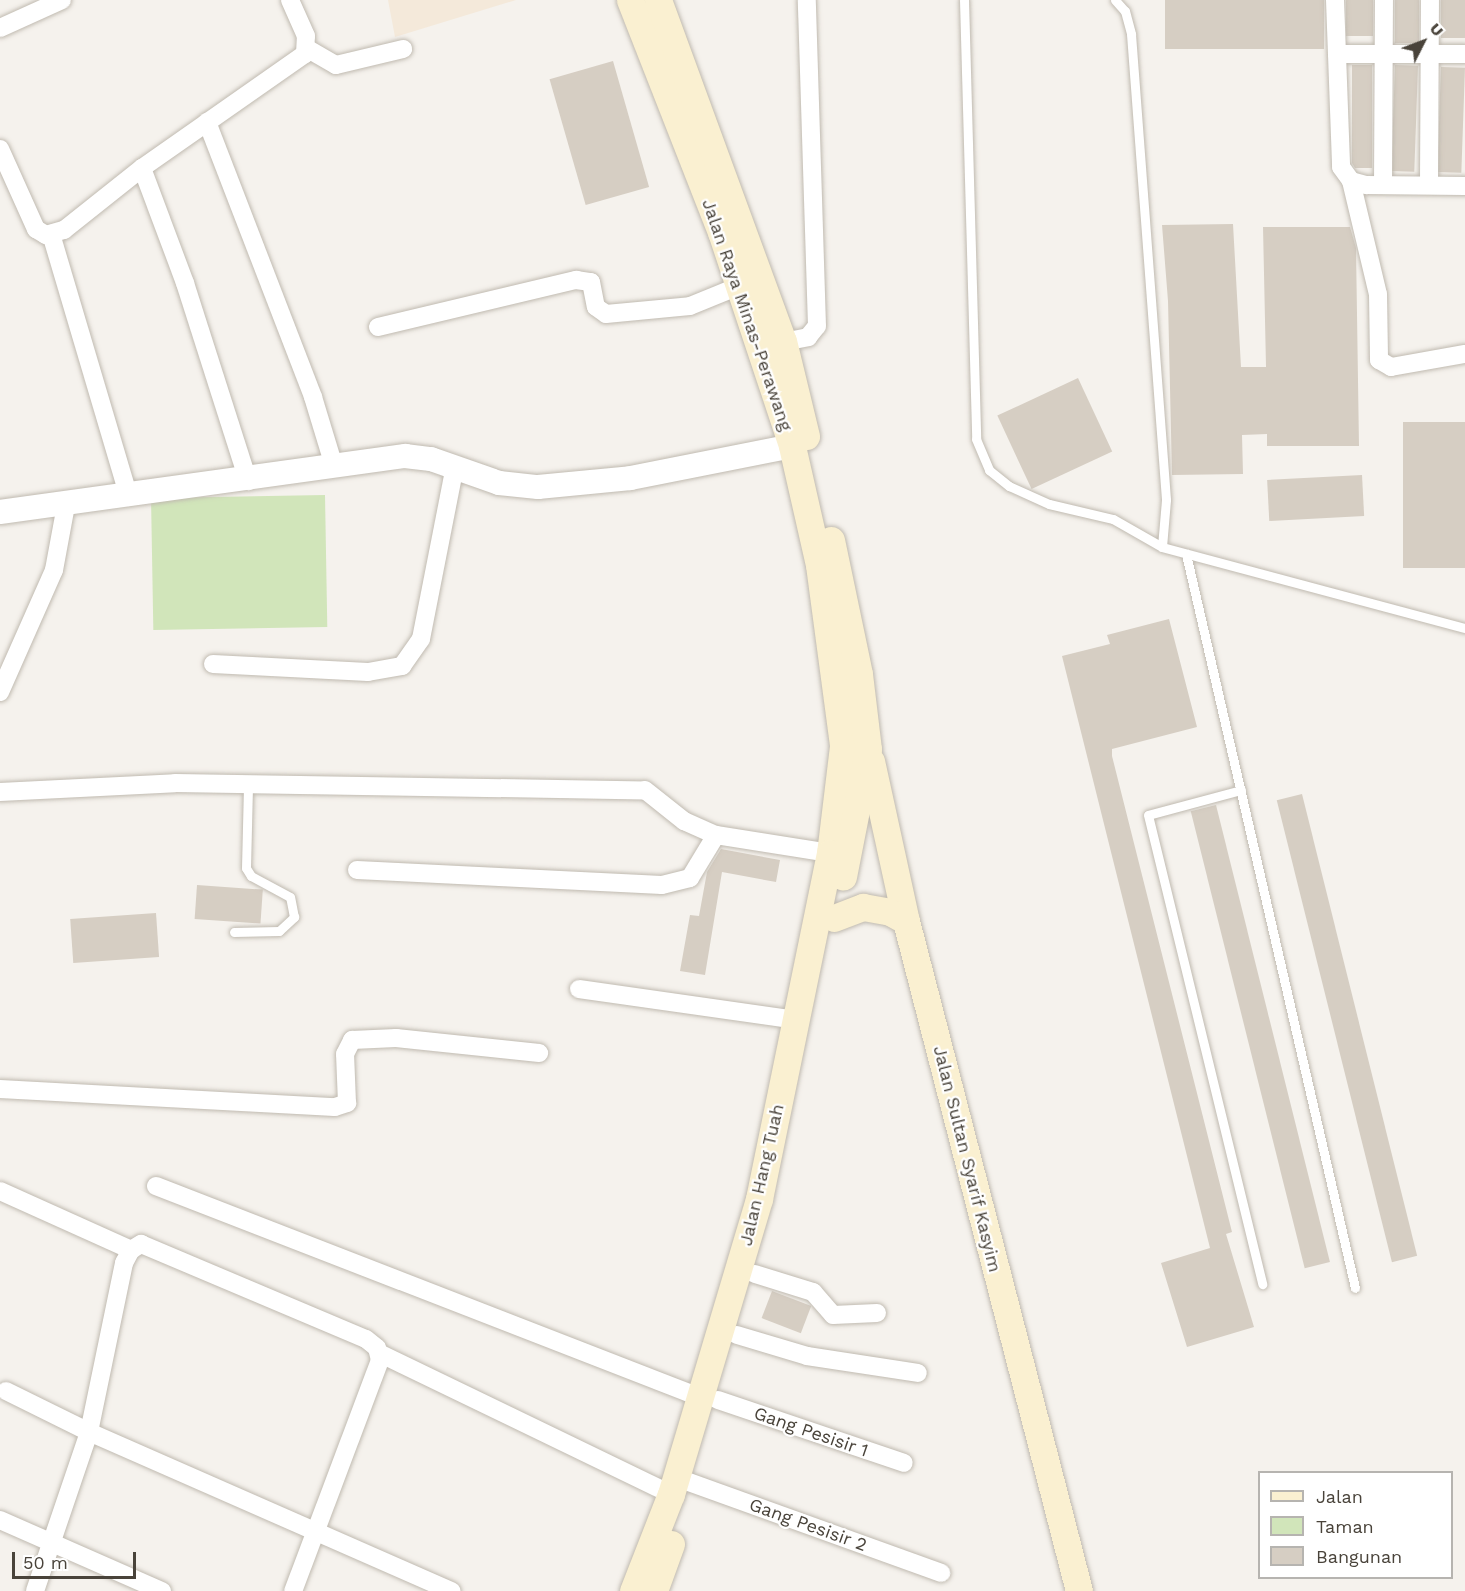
<!DOCTYPE html>
<style>
body{margin:0}
#map{position:relative;width:1465px;height:1591px;overflow:hidden;background:#f5f2ed;font-family:"Work Sans",sans-serif}
div>[style]{position:absolute}
[style*='--x']{left:calc(var(--x)*1px);top:calc(var(--y)*1px);width:calc(var(--w)*1px);rotate:calc(var(--a)*1deg)}
.commercial>*{inset:0;background:#f4e9da}
.green>*{inset:0;background:#d1e5ba;transform-origin:0 0}
.building>*{inset:0;background:#d6cec3;transform-origin:0 0}
.roads{filter:drop-shadow(0 0 2px #c0bab0) drop-shadow(0 0 2px #c0bab0)}
.service>*{height:9px;margin:-4.5px;padding:0 4.5px;transform-origin:4.5px;border-radius:4.5px;background:#fff}
.minor>*{height:18px;margin:-9px;padding:0 9px;transform-origin:9px;border-radius:9px;background:#fff}
.tertiary>*{height:24px;margin:-12px;padding:0 12px;transform-origin:12px;border-radius:12px;background:#fff}
.secondary>*{height:27px;margin:-13.5px;padding:0 13.5px;transform-origin:13.5px;border-radius:13.5px;background:#faf0d1}
span{translate:-50% -50%;white-space:nowrap;text-align:center;line-height:1.15;-webkit-text-stroke:4.5px #fff;paint-order:stroke}
.street-label{font-size:18px;color:#49433a}
.legend{position:absolute;left:1258px;top:1471px;width:195px;height:108px;box-sizing:border-box;background:#fff;border:2px solid #b6b4b0;margin:0;padding:8px 10px;list-style:none;font-size:18px;color:#49433a}
.legend li{display:flex;align-items:center;gap:12px;height:30px}
.legend b{width:30px;border:2px solid #b6b4b0}
.north{position:absolute;left:1393px;top:12px;width:60px;height:60px;-webkit-text-stroke:4px #fff;paint-order:stroke;rotate:48deg;font-size:16px;font-weight:700;line-height:24px;text-align:center;color:#49433a}
.north::after{content:'';display:block;margin:auto;width:21px;height:27px;background:#49433a;clip-path:polygon(50% 0,100% 100%,50% 72%,0 100%)}
.scale{position:absolute;left:12px;top:1552px;width:124px;height:27px;box-sizing:border-box;border:3px solid #49433a;border-top:0;padding-left:8px;font-size:18px;line-height:21px;white-space:nowrap;color:#49433a;-webkit-text-stroke:4px #fff;paint-order:stroke}
</style>
<div id="map">
<div class="commercial">
<div style="clip-path:polygon(388px 0,516px 0,395px 37px)"></div>
</div>
<div class="green">
<div style="left:325px;top:495px;width:132px;height:174px;rotate:89deg"></div>
</div>
<div class="building">
<div style="left:1165px;top:0;width:159px;height:49px"></div>
<div style="left:1346px;top:0;width:27px;height:36px"></div>
<div style="left:1395px;top:0;width:24px;height:43px"></div>
<div style="left:1441px;top:0;width:24px;height:38px"></div>
<div style="left:613px;top:61px;width:131px;height:66px;rotate:74deg"></div>
<div style="clip-path:polygon(1352px 65px,1372px 65px,1372px 168px,1355px 168px,1352px 163px)"></div>
<div style="left:1395px;top:65px;width:23px;height:106px;rotate:2deg"></div>
<div style="left:1441px;top:67px;width:24px;height:105px;rotate:2deg"></div>
<div style="clip-path:polygon(1233px 224px,1241px 367px,1266px 367px,1263px 227px,1350px 227px,1356px 248px,1359px 446px,1267px 446px,1267px 434px,1242px 435px,1243px 474px,1172px 475px,1168px 301px,1162px 225px)"></div>
<div style="left:1078px;top:378px;width:81px;height:89px;rotate:65deg"></div>
<div style="left:1465px;top:422px;width:146px;height:62px;rotate:90deg"></div>
<div style="left:1362px;top:475px;width:41px;height:95px;rotate:87deg"></div>
<div style="clip-path:polygon(1169px 619px,1197px 727px,1112px 749px,1112px 756px,1232px 1232px,1226px 1234px,1254px 1327px,1187px 1347px,1161px 1263px,1210px 1248px,1062px 656px,1110px 644px,1107px 635px)"></div>
<div style="left:1302px;top:794px;width:476px;height:26px;rotate:76deg"></div>
<div style="left:1216px;top:805px;width:471px;height:26px;rotate:76deg"></div>
<div style="clip-path:polygon(721px 849px,780px 860px,776px 882px,722px 872px,705px 975px,680px 971px,690px 915px,699px 916px,707px 872px)"></div>
<div style="left:197px;top:885px;width:66px;height:34px;rotate:4deg"></div>
<div style="left:156px;top:913px;width:44px;height:86px;rotate:86deg"></div>
<div style="left:772px;top:1291px;width:42px;height:29px;rotate:21deg"></div>
</div>
<div class="roads">
<div class="service">
<div style="--x:964;--y:0;--w:439;--a:88.4"></div>
<div style="--x:976;--y:439;--w:34;--a:67"></div>
<div style="--x:989;--y:470;--w:26;--a:39"></div>
<div style="--x:1009;--y:486;--w:44;--a:24.2"></div>
<div style="--x:1049;--y:504;--w:66;--a:13.2"></div>
<div style="--x:1113;--y:519;--w:56;--a:29.7"></div>
<div style="--x:1162;--y:547;--w:314;--a:15"></div>
<div style="--x:1115;--y:0;--w:15;--a:48"></div>
<div style="--x:1125;--y:11;--w:24;--a:75"></div>
<div style="--x:1131;--y:34;--w:467;--a:85.7"></div>
<div style="--x:1166;--y:500;--w:47;--a:94.9"></div>
<div style="--x:1186;--y:554;--w:753;--a:77.03"></div>
<div style="--x:1241;--y:790;--w:96;--a:165"></div>
<div style="--x:1148;--y:815;--w:483;--a:76.3"></div>
<div style="--x:234;--y:932;--w:45;--a:-1.3"></div>
<div style="--x:279;--y:931;--w:21;--a:-43"></div>
<div style="--x:294;--y:917;--w:20;--a:-101"></div>
<div style="--x:290;--y:897;--w:44;--a:-151.7"></div>
<div style="--x:251;--y:876;--w:9;--a:-122"></div>
<div style="--x:246;--y:868;--w:84;--a:-88.6"></div>
</div>
<div class="minor">
<div style="--x:1335;--y:0;--w:167;--a:87.9"></div>
<div style="--x:1341;--y:167;--w:17;--a:54"></div>
<div style="--x:1351;--y:181;--w:16;--a:15"></div>
<div style="--x:1366;--y:185;--w:99;--a:0.6"></div>
<div style="--x:0;--y:28;--w:68;--a:-24.3"></div>
<div style="--x:308;--y:49;--w:32;--a:30"></div>
<div style="--x:336;--y:65;--w:69;--a:-13.4"></div>
<div style="--x:1337;--y:54;--w:128;--a:0"></div>
<div style="--x:207;--y:122;--w:295;--a:68.9"></div>
<div style="--x:313;--y:397;--w:72;--a:73.1"></div>
<div style="--x:0;--y:149;--w:88;--a:65.8"></div>
<div style="--x:36;--y:229;--w:12;--a:31"></div>
<div style="--x:46;--y:235;--w:19;--a:-16"></div>
<div style="--x:64;--y:230;--w:100;--a:-38.5"></div>
<div style="--x:142;--y:168;--w:199;--a:-35"></div>
<div style="--x:305;--y:54;--w:18;--a:-87"></div>
<div style="--x:306;--y:36;--w:39;--a:-114"></div>
<div style="--x:142;--y:168;--w:123;--a:69.5"></div>
<div style="--x:185;--y:283;--w:208;--a:72.3"></div>
<div style="--x:1351;--y:181;--w:116;--a:76.6"></div>
<div style="--x:1378;--y:294;--w:66;--a:89.1"></div>
<div style="--x:1379;--y:360;--w:14;--a:30"></div>
<div style="--x:1391;--y:367;--w:75;--a:-10"></div>
<div style="--x:1429;--y:184;--w:184;--a:-89.7"></div>
<div style="--x:1383;--y:185;--w:185;--a:-89.7"></div>
<div style="--x:51;--y:234;--w:274;--a:73.5"></div>
<div style="--x:378;--y:327;--w:204;--a:-13.4"></div>
<div style="--x:576;--y:280;--w:15;--a:8"></div>
<div style="--x:591;--y:282;--w:25;--a:79"></div>
<div style="--x:596;--y:307;--w:12;--a:35"></div>
<div style="--x:606;--y:314;--w:84;--a:-5.4"></div>
<div style="--x:690;--y:306;--w:53;--a:-22.2"></div>
<div style="--x:773;--y:344;--w:36;--a:-11"></div>
<div style="--x:808;--y:337;--w:14;--a:-51"></div>
<div style="--x:817;--y:326;--w:326;--a:-91.8"></div>
<div style="--x:213;--y:664;--w:155;--a:3"></div>
<div style="--x:368;--y:672;--w:35;--a:-10"></div>
<div style="--x:402;--y:666;--w:33;--a:-55"></div>
<div style="--x:421;--y:639;--w:176;--a:-78.9"></div>
<div style="--x:0;--y:692;--w:133;--a:-66.1"></div>
<div style="--x:54;--y:570;--w:66;--a:-79.5"></div>
<div style="--x:0;--y:792;--w:175;--a:-2.9"></div>
<div style="--x:175;--y:783;--w:470;--a:0.9"></div>
<div style="--x:645;--y:790;--w:50;--a:38.5"></div>
<div style="--x:684;--y:821;--w:35;--a:24"></div>
<div style="--x:716;--y:835;--w:115;--a:9"></div>
<div style="--x:357;--y:870;--w:305;--a:2.8"></div>
<div style="--x:662;--y:885;--w:29;--a:-14"></div>
<div style="--x:690;--y:878;--w:50;--a:-58.8"></div>
<div style="--x:579;--y:989;--w:219;--a:8.1"></div>
<div style="--x:0;--y:1089;--w:335;--a:3.1"></div>
<div style="--x:335;--y:1107;--w:13;--a:-18"></div>
<div style="--x:347;--y:1103;--w:49;--a:-92.3"></div>
<div style="--x:345;--y:1054;--w:16;--a:-63"></div>
<div style="--x:352;--y:1040;--w:44;--a:-2.6"></div>
<div style="--x:396;--y:1038;--w:144;--a:6"></div>
<div style="--x:156;--y:1186;--w:586;--a:21.22"></div>
<div style="--x:0;--y:1191;--w:144;--a:24.2"></div>
<div style="--x:755;--y:1274;--w:61;--a:17.2"></div>
<div style="--x:813;--y:1292;--w:30;--a:49"></div>
<div style="--x:833;--y:1315;--w:44;--a:-2.6"></div>
<div style="--x:737;--y:1335;--w:73;--a:16.7"></div>
<div style="--x:807;--y:1356;--w:112;--a:8.7"></div>
<div style="--x:379;--y:1353;--w:324;--a:25.8"></div>
<div style="--x:6;--y:1391;--w:93;--a:26.3"></div>
<div style="--x:89;--y:1432;--w:396;--a:23.7"></div>
<div style="--x:718;--y:1400;--w:196;--a:18.7"></div>
<div style="--x:675;--y:1477;--w:283;--a:19.8"></div>
<div style="--x:0;--y:1520;--w:177;--a:23.7"></div>
<div style="--x:35;--y:1591;--w:168;--a:-71.2"></div>
<div style="--x:89;--y:1432;--w:173;--a:-78.3"></div>
<div style="--x:124;--y:1263;--w:15;--a:-62"></div>
<div style="--x:131;--y:1250;--w:12;--a:-31"></div>
<div style="--x:141;--y:1244;--w:244;--a:22.9"></div>
<div style="--x:366;--y:1339;--w:14;--a:39"></div>
<div style="--x:377;--y:1348;--w:12;--a:76"></div>
<div style="--x:380;--y:1360;--w:247;--a:110.6"></div>
</div>
<div class="tertiary">
<div style="--x:0;--y:512;--w:409;--a:-7.9"></div>
<div style="--x:405;--y:456;--w:26;--a:7"></div>
<div style="--x:431;--y:459;--w:72;--a:19.4"></div>
<div style="--x:499;--y:483;--w:39;--a:6"></div>
<div style="--x:538;--y:487;--w:93;--a:-5.5"></div>
<div style="--x:631;--y:478;--w:164;--a:-11.2"></div>
</div>
<div class="secondary">
<div style="--x:630;--y:0;--w:249;--a:68.6"></div>
<div style="--x:721;--y:232;--w:225;--a:71.6"></div>
<div style="--x:792;--y:446;--w:122;--a:77.2"></div>
<div style="--x:819;--y:565;--w:183;--a:82.4"></div>
<div style="--x:843;--y:746;--w:108;--a:96.9"></div>
<div style="--x:830;--y:853;--w:353;--a:101.6"></div>
<div style="--x:759;--y:1199;--w:308;--a:106.6"></div>
<div style="--x:671;--y:1494;--w:104;--a:111.4"></div>
<div style="--x:658;--y:0;--w:363;--a:69.9"></div>
<div style="--x:783;--y:341;--w:98;--a:76.4"></div>
<div style="--x:831;--y:540;--w:137;--a:78.2"></div>
<div style="--x:859;--y:674;--w:76;--a:83.2"></div>
<div style="--x:868;--y:749;--w:130;--a:101.1"></div>
<div style="--x:871;--y:761;--w:164;--a:77.7"></div>
<div style="--x:906;--y:921;--w:692;--a:75.52"></div>
<div style="--x:834;--y:918;--w:31;--a:-21"></div>
<div style="--x:863;--y:907;--w:27;--a:10"></div>
<div style="--x:890;--y:912;--w:18;--a:29"></div>
<div style="--x:654;--y:1591;--w:50;--a:-70.1"></div>
</div>
</div>
<div class="street-label">
<span style="left:747px;top:315px;rotate:71deg">Jalan Raya Minas-Perawang</span>
<span style="left:967px;top:1159px;rotate:76deg">Jalan Sultan Syarif Kasyim</span>
<span style="left:762px;top:1175px;rotate:-77deg">Jalan Hang Tuah</span>
<span style="left:811px;top:1432px;rotate:19deg">Gang Pesisir 1</span>
<span style="left:808px;top:1525px;rotate:20deg">Gang Pesisir 2</span>
</div>
<ul class="legend">
<li><b style="height:8px;background:#faf0d1"></b>Jalan</li>
<li><b style="height:16px;background:#d1e5ba"></b>Taman</li>
<li><b style="height:16px;background:#d6cec3"></b>Bangunan</li>
</ul>
<div class="north">U</div>
<div class="scale">50 m</div>
</div>
